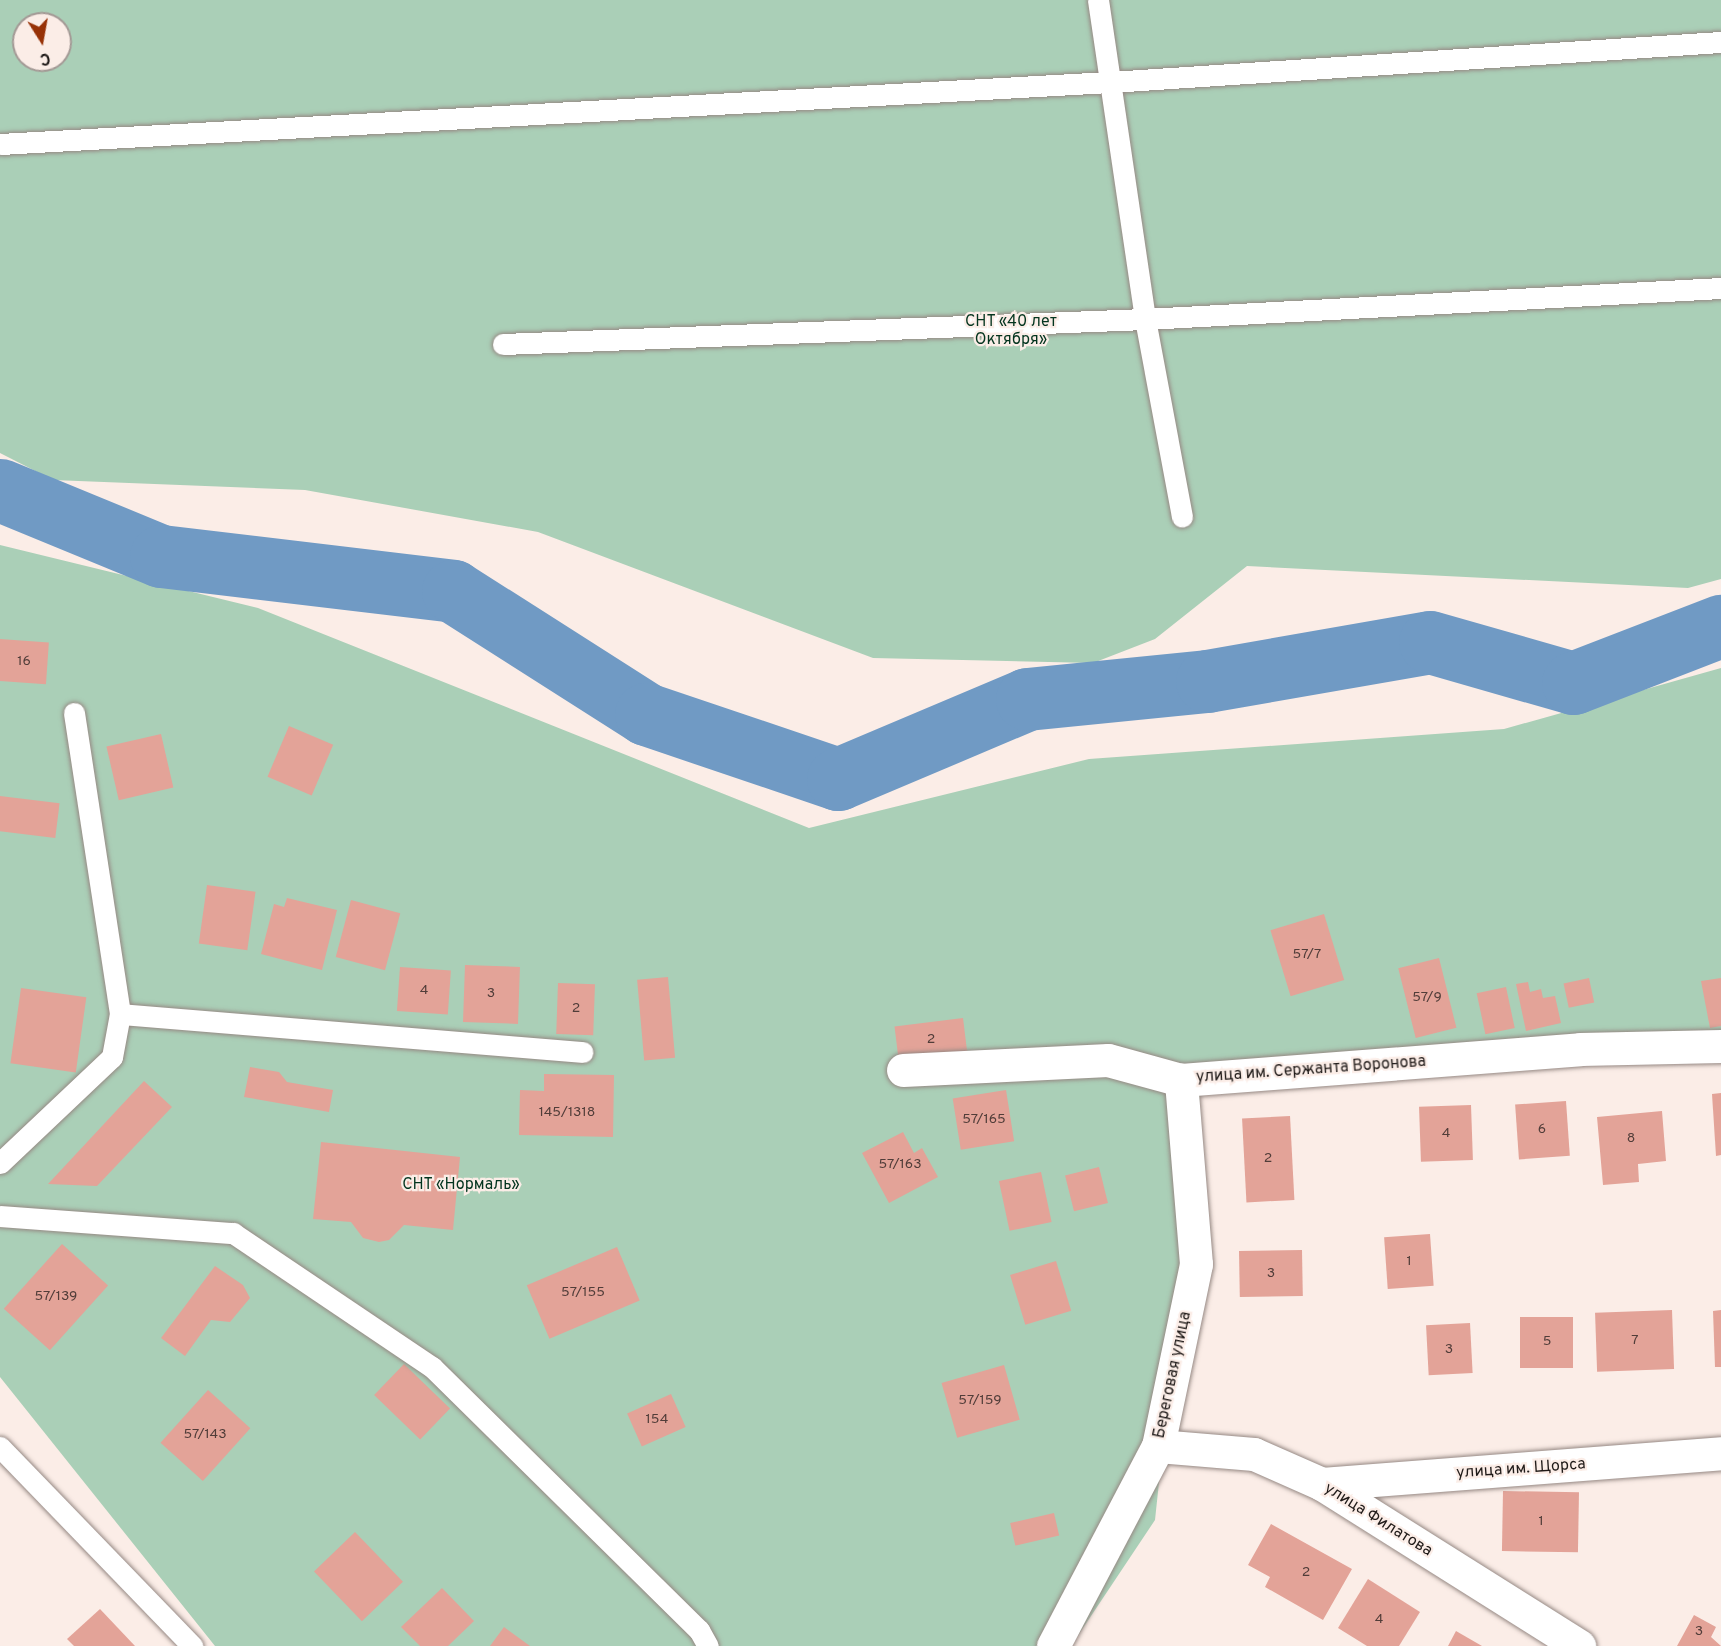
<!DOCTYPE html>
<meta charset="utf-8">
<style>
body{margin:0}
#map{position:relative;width:1721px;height:1646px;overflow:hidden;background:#fbede7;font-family:Overpass,sans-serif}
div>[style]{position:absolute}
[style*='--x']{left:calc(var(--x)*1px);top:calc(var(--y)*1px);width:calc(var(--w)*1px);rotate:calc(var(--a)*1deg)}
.green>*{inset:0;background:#aacfb7}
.river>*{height:63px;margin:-31.5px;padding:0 31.5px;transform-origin:31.5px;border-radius:31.5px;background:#709ac4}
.building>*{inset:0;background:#e3a398;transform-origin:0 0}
.roads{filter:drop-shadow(0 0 2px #968984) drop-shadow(0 0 2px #968984)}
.service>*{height:21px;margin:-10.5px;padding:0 10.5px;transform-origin:10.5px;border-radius:10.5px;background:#fff}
.minor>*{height:33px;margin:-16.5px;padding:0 16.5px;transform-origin:16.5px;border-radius:16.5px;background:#fff}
span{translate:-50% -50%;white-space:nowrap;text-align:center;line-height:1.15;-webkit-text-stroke:4.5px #fbede7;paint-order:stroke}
.number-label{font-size:14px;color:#513d39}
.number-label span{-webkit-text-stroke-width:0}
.park-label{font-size:16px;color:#03341e}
.street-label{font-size:16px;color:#201b19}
.north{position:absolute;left:12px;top:12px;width:60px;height:60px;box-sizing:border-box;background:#fbede7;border:2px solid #a39995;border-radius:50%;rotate:169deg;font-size:16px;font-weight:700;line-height:24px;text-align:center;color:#201b19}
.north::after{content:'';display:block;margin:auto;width:21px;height:27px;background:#973207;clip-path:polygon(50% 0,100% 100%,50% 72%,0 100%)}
</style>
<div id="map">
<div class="green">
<div style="clip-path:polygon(evenodd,0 0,1721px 0,1721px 579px,1688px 588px,1247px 566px,1155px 639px,1093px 663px,873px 658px,538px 532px,305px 490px,53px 480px,0 453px,0 0,24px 24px,60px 24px,60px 60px,24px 60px,24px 24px)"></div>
<div style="clip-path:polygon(0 545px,258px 608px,809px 828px,1089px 759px,1504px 729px,1721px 668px,1721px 1047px,1203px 1068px,1155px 1520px,1071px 1646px,215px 1646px,0 1377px)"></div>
</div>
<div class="river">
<div style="--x:0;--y:490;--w:174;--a:22.3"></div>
<div style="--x:161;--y:556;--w:294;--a:6.8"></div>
<div style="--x:453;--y:591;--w:229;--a:32.5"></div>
<div style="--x:646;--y:714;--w:203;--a:18.7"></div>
<div style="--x:838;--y:779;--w:205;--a:-22.9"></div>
<div style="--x:1027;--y:699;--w:181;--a:-5.7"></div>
<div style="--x:1207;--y:681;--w:226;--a:-9.9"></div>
<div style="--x:1430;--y:642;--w:149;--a:16"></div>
<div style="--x:1573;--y:683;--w:159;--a:-21.1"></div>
</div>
<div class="building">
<div style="left:0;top:639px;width:49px;height:42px;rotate:4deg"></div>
<div style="left:289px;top:726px;width:48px;height:55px;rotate:23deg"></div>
<div style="left:161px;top:734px;width:55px;height:56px;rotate:77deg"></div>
<div style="left:0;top:796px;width:60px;height:35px;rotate:7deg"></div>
<div style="left:207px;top:885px;width:49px;height:59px;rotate:8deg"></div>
<div style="clip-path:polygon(287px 898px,337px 910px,322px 970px,261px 954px,274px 904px,284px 907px)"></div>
<div style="left:351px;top:900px;width:51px;height:59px;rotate:15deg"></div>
<div style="left:1324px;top:914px;width:69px;height:56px;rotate:73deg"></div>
<div style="left:1439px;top:958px;width:72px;height:42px;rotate:76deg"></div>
<div style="left:465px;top:965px;width:55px;height:57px;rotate:2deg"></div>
<div style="left:400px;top:967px;width:51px;height:44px;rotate:4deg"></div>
<div style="left:668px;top:977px;width:81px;height:31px;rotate:85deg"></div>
<div style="left:1589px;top:978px;width:25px;height:26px;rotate:78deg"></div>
<div style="clip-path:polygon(1721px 978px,1721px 1026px,1710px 1028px,1701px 981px)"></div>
<div style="clip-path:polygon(1528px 982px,1530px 992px,1541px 989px,1543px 998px,1555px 996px,1561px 1023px,1526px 1031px,1516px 984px)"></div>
<div style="left:558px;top:983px;width:37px;height:51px;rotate:2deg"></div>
<div style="left:1506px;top:987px;width:42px;height:30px;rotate:78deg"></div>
<div style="left:21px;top:988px;width:66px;height:76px;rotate:8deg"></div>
<div style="left:963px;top:1018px;width:35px;height:69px;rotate:83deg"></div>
<div style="clip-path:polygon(250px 1067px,279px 1072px,287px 1082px,333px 1090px,329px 1112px,244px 1097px)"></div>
<div style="clip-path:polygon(544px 1074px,614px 1075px,613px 1137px,519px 1135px,520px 1090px,544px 1091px)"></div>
<div style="clip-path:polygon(144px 1081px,172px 1107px,97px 1186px,48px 1184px)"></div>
<div style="left:1006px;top:1090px;width:52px;height:54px;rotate:81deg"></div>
<div style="clip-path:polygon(1721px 1093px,1721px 1155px,1716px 1156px,1712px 1094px)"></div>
<div style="left:1566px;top:1101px;width:55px;height:51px;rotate:86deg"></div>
<div style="left:1471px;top:1105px;width:55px;height:52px;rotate:88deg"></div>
<div style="clip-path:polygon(1662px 1111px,1666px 1161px,1638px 1164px,1639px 1182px,1603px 1185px,1597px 1117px)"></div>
<div style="left:1290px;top:1116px;width:84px;height:48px;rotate:87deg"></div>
<div style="clip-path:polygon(903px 1132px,914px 1153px,922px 1148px,938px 1177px,889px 1203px,862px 1153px)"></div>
<div style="clip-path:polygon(321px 1142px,460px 1157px,453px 1230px,404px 1225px,389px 1240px,379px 1242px,363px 1238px,351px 1222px,313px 1219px)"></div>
<div style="left:1099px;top:1167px;width:37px;height:35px;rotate:76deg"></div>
<div style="left:1041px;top:1172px;width:51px;height:43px;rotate:78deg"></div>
<div style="left:1430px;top:1234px;width:52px;height:46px;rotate:86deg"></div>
<div style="left:62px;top:1244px;width:62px;height:87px;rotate:42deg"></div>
<div style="left:617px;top:1247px;width:58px;height:98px;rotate:67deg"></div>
<div style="left:1302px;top:1250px;width:46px;height:63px;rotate:89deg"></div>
<div style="left:1056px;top:1261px;width:52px;height:48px;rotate:73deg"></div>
<div style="clip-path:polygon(215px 1266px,243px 1285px,250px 1298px,230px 1322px,211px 1320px,185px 1356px,161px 1338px)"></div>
<div style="left:1672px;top:1310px;width:59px;height:77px;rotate:88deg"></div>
<div style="clip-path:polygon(1721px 1310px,1721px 1367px,1715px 1367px,1713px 1311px)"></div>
<div style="left:1520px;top:1317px;width:53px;height:51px"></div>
<div style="left:1470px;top:1323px;width:50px;height:44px;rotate:87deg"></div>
<div style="left:404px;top:1364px;width:64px;height:43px;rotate:44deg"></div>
<div style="left:1004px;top:1365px;width:57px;height:65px;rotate:74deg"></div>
<div style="left:208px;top:1390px;width:57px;height:71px;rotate:42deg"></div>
<div style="left:671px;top:1394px;width:36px;height:48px;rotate:66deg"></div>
<div style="left:1503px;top:1491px;width:76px;height:60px;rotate:1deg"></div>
<div style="left:1054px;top:1513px;width:23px;height:45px;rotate:77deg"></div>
<div style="clip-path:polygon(1271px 1524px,1352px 1569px,1323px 1620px,1265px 1587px,1270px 1577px,1248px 1565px)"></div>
<div style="left:355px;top:1532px;width:69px;height:57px;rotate:46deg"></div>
<div style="clip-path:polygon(1368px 1579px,1420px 1612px,1399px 1646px,1367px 1646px,1338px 1628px)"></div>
<div style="clip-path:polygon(442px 1588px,474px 1621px,448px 1646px,420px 1646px,401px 1627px)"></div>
<div style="clip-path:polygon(100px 1609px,135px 1646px,74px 1646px,67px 1639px)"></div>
<div style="clip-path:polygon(1694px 1615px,1716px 1627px,1711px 1637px,1721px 1646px,1677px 1646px)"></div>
<div style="clip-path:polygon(504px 1627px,530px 1646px,490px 1646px)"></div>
<div style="clip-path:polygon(1456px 1631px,1482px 1646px,1448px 1646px)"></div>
</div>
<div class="roads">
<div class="service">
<div style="--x:1098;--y:0;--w:322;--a:81.6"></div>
<div style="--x:1145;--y:319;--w:201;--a:79.4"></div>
<div style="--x:0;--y:144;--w:1112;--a:-3.2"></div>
<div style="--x:1110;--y:82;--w:612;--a:-3.75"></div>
<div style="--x:503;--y:344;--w:642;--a:-2.23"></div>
<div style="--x:1145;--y:319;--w:577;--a:-3.08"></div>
<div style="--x:74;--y:713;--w:304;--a:81.3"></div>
<div style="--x:0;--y:1163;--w:154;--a:-43.4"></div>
<div style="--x:112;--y:1057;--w:44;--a:-79.5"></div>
<div style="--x:120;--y:1014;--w:464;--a:4.7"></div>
<div style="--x:0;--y:1216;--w:234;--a:4.2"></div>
<div style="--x:233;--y:1233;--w:240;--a:34"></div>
<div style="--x:432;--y:1367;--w:375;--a:44.6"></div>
<div style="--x:699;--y:1630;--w:18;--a:61"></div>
<div style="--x:0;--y:1447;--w:277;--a:46"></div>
</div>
<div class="minor">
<div style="--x:903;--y:1070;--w:205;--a:-2.8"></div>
<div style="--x:1108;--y:1060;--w:76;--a:15.3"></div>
<div style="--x:1181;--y:1080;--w:400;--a:-4.4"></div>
<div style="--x:1580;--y:1049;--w:141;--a:-1.2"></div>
<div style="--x:1158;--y:1446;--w:96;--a:4.8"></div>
<div style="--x:1254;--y:1454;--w:74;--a:23.8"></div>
<div style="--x:1322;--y:1484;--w:304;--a:32.2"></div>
<div style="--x:1322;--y:1484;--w:400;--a:-4.4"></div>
<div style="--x:1053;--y:1646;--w:226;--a:-62.3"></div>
<div style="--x:1158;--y:1446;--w:186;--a:-78.2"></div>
<div style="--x:1196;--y:1264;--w:185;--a:-94.7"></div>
</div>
</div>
<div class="number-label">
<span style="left:24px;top:662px">16</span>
<span style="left:1307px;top:955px">57/7</span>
<span style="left:424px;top:991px">4</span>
<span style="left:491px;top:994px">3</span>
<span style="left:1427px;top:998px">57/9</span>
<span style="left:576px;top:1009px">2</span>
<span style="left:931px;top:1040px">2</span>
<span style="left:567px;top:1113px">145/1318</span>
<span style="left:984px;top:1120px">57/165</span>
<span style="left:1542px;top:1130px">6</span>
<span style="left:1446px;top:1134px">4</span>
<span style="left:1631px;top:1139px">8</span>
<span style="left:1268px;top:1159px">2</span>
<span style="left:900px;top:1165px">57/163</span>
<span style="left:1409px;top:1262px">1</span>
<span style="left:1271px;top:1274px">3</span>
<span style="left:583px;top:1293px">57/155</span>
<span style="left:56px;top:1297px">57/139</span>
<span style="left:1635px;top:1341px">7</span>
<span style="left:1547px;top:1342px">5</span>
<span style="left:1449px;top:1350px">3</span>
<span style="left:980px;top:1401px">57/159</span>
<span style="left:657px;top:1420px">154</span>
<span style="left:205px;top:1435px">57/143</span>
<span style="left:1541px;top:1522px">1</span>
<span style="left:1306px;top:1573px">2</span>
<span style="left:1379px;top:1620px">4</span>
<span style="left:1699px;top:1632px">3</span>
</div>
<div class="park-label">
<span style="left:1011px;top:331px">СНТ «40 лет<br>Октября»</span>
<span style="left:461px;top:1185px">СНТ «Нормаль»</span>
</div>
<div class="street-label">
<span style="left:1311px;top:1070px;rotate:-4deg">улица им. Сержанта Воронова</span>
<span style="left:1173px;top:1375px;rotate:-78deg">Береговая улица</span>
<span style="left:1521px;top:1469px;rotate:-4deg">улица им. Щорса</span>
<span style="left:1378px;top:1520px;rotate:32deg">улица Филатова</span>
</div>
<div class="north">С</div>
</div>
